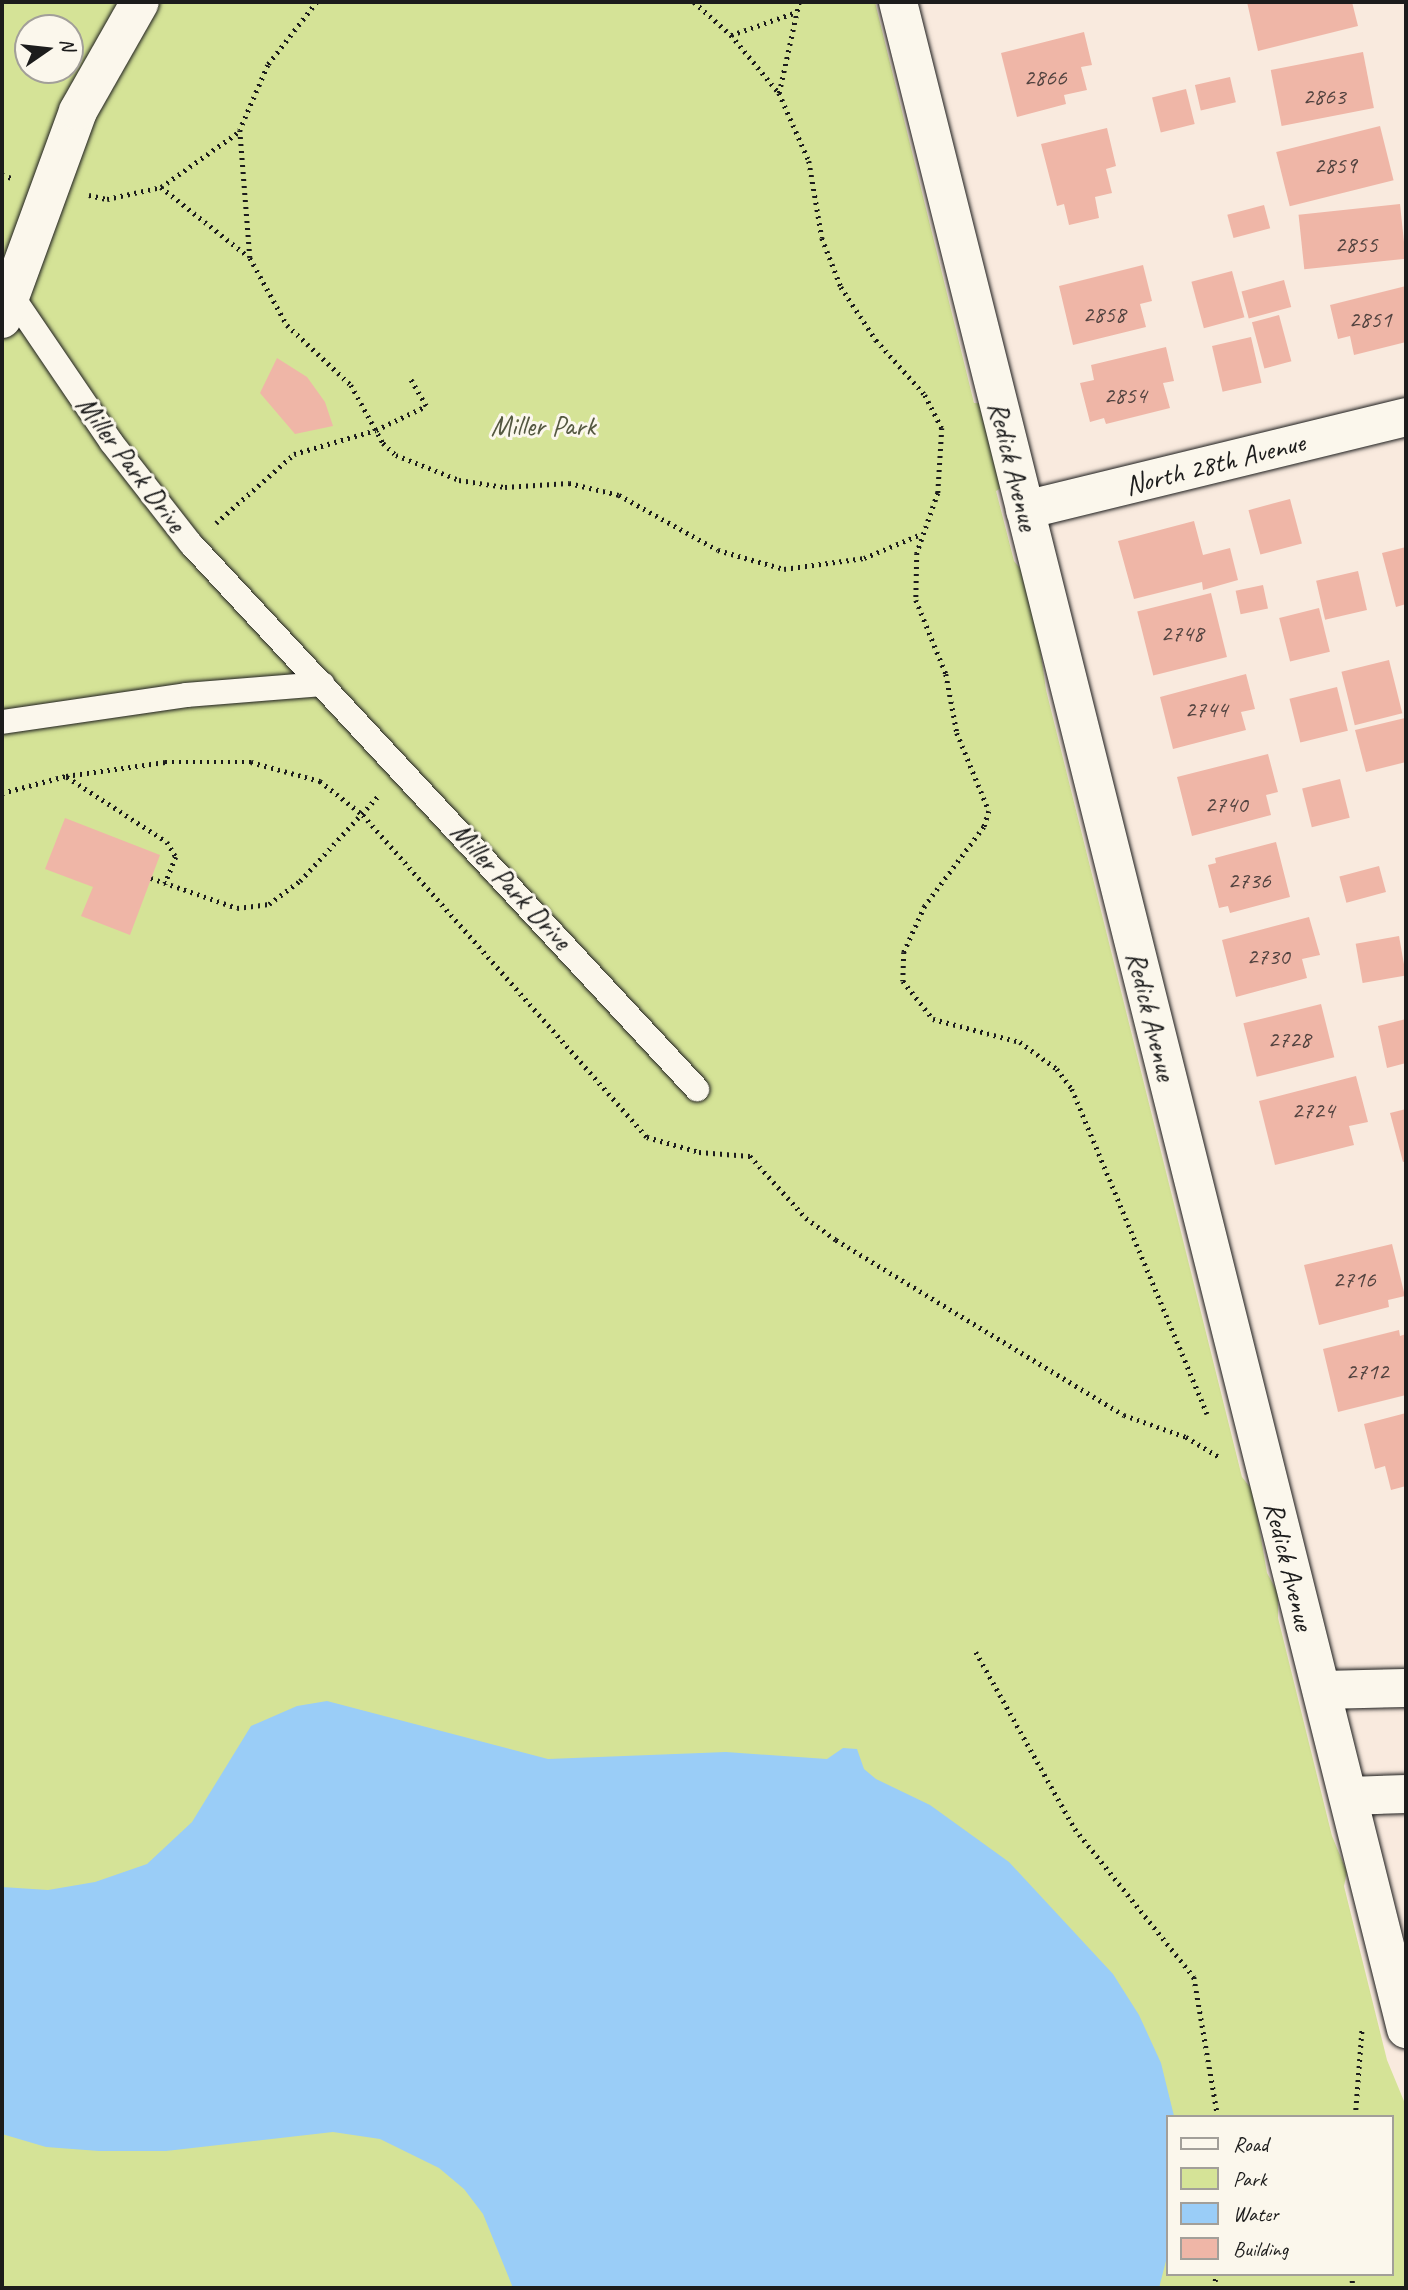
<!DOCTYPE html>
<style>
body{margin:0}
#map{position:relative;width:1408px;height:2290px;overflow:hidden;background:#f9eade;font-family:Caveat,sans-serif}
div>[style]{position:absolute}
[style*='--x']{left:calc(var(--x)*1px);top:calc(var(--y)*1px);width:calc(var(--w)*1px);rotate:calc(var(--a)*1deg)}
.green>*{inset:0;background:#d5e397}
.water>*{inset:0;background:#9acdf7}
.building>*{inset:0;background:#efb6a7;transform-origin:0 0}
.path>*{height:4.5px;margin-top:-2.25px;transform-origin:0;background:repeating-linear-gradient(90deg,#1c1c1c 0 2px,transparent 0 7px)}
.roads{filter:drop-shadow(0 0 2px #1c1c1c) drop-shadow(0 0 2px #1c1c1c)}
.lane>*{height:24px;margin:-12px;padding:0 12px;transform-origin:12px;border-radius:12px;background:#fbf7ec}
.street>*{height:38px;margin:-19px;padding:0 19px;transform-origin:19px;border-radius:19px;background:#fbf7ec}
.secondary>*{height:38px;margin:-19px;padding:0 19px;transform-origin:19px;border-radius:19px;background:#fbf7ec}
span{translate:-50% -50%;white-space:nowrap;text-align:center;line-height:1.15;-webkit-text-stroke:6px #fbf7ec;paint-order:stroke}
.number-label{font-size:24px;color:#51423f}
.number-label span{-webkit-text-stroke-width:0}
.park-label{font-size:28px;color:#545841}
.street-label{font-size:28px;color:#1c1c1c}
.frame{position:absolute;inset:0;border:4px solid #1c1c1c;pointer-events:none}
.legend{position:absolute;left:1166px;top:2115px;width:228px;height:161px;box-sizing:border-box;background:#fbf7ec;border:2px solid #a29f99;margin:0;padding:9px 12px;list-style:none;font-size:21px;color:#1c1c1c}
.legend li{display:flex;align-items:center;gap:14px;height:35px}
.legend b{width:35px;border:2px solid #a29f99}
.north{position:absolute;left:14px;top:14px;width:70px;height:70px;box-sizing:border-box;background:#fbf7ec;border:2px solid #a29f99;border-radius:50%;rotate:76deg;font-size:19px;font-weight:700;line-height:28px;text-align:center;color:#1c1c1c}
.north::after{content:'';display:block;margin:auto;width:24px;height:32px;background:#1c1c1c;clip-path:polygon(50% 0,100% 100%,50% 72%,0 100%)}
</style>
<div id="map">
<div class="green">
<div style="clip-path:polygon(evenodd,2px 2px,875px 2px,974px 403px,991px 404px,1009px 483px,996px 491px,1014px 561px,1031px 582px,1046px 690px,1242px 1477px,1253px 1491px,1267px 1573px,1278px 1593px,1278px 1618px,1332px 1836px,1347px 1872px,1344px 1886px,1387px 2060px,1406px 2106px,1406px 2288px,2px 2288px,2px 2px,28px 28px,70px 28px,70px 70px,28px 70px,28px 28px,2px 2px,1168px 2117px,1392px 2117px,1392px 2274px,1168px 2274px,1168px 2117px)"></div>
</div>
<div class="water">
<div style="clip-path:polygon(327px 1701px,548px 1759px,726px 1752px,827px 1759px,843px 1748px,857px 1749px,864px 1769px,876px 1779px,930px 1805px,1009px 1862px,1113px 1974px,1139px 2015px,1161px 2063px,1174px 2116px,1168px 2117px,1168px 2253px,1159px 2288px,513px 2288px,483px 2214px,464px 2189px,439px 2168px,380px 2139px,333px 2132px,166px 2151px,99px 2151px,46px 2147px,2px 2134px,2px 1887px,48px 1890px,95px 1882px,147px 1864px,192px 1822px,251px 1726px,297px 1706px)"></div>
</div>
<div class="building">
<div style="clip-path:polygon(1247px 2px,1352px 2px,1358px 26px,1258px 51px)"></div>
<div style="clip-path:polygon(1084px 32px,1092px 65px,1081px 67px,1087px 90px,1064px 95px,1066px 104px,1017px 117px,1001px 53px)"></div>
<div style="left:1363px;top:52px;width:57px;height:94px;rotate:79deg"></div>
<div style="left:1230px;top:77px;width:26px;height:36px;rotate:77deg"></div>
<div style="left:1186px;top:89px;width:36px;height:35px;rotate:76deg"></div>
<div style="left:1380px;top:126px;width:56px;height:107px;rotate:76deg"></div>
<div style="clip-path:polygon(1107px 128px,1116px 166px,1106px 169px,1112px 193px,1095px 197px,1099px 218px,1069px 225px,1064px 204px,1057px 206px,1041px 144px)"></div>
<div style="left:1400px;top:204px;width:55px;height:102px;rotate:84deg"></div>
<div style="left:1264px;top:205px;width:24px;height:38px;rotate:75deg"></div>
<div style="clip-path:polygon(1143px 265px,1152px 301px,1140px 304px,1146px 327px,1073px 345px,1059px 286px)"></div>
<div style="left:1232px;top:271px;width:48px;height:42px;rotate:75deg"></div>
<div style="left:1284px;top:280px;width:28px;height:44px;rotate:75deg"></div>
<div style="clip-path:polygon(1406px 286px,1406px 342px,1354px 355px,1350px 336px,1338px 339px,1330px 305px)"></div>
<div style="left:1279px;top:315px;width:48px;height:28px;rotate:75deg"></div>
<div style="left:1251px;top:337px;width:47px;height:40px;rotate:77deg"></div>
<div style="clip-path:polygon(1166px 347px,1174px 381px,1163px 383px,1170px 408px,1106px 424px,1104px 418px,1090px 422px,1080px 383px,1094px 380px,1091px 365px)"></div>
<div style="clip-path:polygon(277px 358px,307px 377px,325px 402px,333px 426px,295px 434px,260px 393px)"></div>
<div style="left:1290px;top:499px;width:46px;height:43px;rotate:75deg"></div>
<div style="clip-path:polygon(1194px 521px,1203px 555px,1230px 548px,1238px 580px,1203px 590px,1202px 582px,1134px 599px,1118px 541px)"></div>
<div style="clip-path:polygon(1406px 547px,1406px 604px,1396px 607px,1382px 553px)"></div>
<div style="left:1358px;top:571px;width:40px;height:43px;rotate:77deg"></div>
<div style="left:1263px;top:585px;width:24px;height:28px;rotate:78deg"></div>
<div style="left:1211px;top:593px;width:66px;height:76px;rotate:76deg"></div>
<div style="left:1319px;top:608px;width:45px;height:41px;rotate:76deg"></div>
<div style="left:1389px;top:660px;width:55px;height:49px;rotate:76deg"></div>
<div style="clip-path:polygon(1246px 674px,1255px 709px,1241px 712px,1246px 730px,1173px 749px,1160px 697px)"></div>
<div style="left:1337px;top:687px;width:45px;height:49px;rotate:76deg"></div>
<div style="clip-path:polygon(1405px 718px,1406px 762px,1366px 772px,1355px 730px)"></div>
<div style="clip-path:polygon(1268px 754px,1278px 792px,1266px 795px,1271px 815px,1192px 836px,1177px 777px)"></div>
<div style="left:1340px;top:779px;width:40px;height:39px;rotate:76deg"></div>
<div style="clip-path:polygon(65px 818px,160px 855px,130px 935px,81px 916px,93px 887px,45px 869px)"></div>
<div style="clip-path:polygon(1276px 842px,1290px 897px,1230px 913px,1228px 906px,1219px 908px,1208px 865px,1216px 863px,1215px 858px)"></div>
<div style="left:1379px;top:866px;width:27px;height:41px;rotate:75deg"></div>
<div style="clip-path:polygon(1309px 917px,1320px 955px,1302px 959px,1307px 978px,1236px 997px,1222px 940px)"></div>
<div style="left:1399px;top:936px;width:40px;height:44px;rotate:80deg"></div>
<div style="left:1321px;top:1004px;width:55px;height:80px;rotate:76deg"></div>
<div style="clip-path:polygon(1406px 1019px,1406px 1063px,1387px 1068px,1378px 1026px)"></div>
<div style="clip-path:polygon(1356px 1076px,1368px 1122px,1349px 1126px,1354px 1145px,1275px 1165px,1259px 1101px)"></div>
<div style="clip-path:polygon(1406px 1109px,1406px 1161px,1403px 1162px,1390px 1113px)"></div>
<div style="clip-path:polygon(1392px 1244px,1405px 1296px,1388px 1300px,1389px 1307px,1319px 1325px,1304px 1265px)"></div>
<div style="clip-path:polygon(1399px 1330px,1400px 1336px,1406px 1334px,1406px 1395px,1338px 1412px,1323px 1349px)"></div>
<div style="clip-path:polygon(1406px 1413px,1406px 1486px,1391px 1490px,1385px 1466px,1375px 1469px,1364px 1424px)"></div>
</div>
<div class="path">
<div style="--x:317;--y:2;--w:80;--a:127.9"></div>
<div style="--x:268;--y:65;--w:71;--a:113.3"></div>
<div style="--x:240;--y:130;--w:128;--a:85.5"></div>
<div style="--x:250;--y:258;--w:77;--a:61.1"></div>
<div style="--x:287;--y:325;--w:88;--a:43.2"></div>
<div style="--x:351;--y:385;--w:66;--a:61.1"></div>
<div style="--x:383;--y:443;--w:18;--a:43"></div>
<div style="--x:396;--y:455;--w:68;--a:21.6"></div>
<div style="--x:459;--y:480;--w:47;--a:8.7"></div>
<div style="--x:505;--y:487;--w:64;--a:-3.6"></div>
<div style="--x:569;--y:483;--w:51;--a:13.5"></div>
<div style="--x:619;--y:495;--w:113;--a:29.1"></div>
<div style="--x:718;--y:550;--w:69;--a:16.1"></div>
<div style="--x:784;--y:569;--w:81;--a:-7.8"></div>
<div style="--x:864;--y:558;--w:62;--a:-22.8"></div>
<div style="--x:694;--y:2;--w:50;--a:41.7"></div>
<div style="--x:731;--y:35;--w:75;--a:50.4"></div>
<div style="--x:779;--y:93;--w:74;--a:66.2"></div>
<div style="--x:809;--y:161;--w:78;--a:80.4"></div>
<div style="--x:822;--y:238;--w:53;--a:68.8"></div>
<div style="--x:841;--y:287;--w:64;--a:56.6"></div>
<div style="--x:876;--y:340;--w:74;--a:48.3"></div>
<div style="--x:925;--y:395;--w:37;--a:63"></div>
<div style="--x:942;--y:428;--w:65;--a:93.5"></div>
<div style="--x:938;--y:493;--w:64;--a:109.3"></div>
<div style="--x:917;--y:553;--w:47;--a:91.2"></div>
<div style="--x:916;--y:600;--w:80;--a:67.9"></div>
<div style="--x:946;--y:674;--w:60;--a:79.4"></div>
<div style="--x:957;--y:733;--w:84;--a:67.7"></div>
<div style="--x:989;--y:811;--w:17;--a:107"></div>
<div style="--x:984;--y:827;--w:99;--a:126.8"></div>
<div style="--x:925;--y:906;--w:51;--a:114.5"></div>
<div style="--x:904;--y:952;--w:29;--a:92"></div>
<div style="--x:903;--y:981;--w:48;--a:51.7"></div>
<div style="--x:933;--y:1019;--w:90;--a:14.8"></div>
<div style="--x:1020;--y:1042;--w:46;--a:36.1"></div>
<div style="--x:1057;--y:1069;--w:25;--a:53"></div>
<div style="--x:1072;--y:1089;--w:352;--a:67.4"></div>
<div style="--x:731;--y:35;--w:70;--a:-19.2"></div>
<div style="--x:779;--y:93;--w:93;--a:-77.6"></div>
<div style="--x:2;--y:175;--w:10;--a:17"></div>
<div style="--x:161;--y:187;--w:97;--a:-35.3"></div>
<div style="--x:89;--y:195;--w:18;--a:13"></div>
<div style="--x:107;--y:199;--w:55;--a:-12.5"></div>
<div style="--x:161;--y:187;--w:112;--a:38.5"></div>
<div style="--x:216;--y:523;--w:104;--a:-41.5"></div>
<div style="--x:294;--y:454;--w:85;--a:-16.3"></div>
<div style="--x:376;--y:430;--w:55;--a:-25.6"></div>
<div style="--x:426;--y:406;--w:34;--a:-120"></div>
<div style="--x:67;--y:777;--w:119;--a:33"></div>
<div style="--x:167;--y:842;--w:17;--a:59"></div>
<div style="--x:176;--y:857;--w:29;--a:112"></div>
<div style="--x:2;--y:793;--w:66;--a:-14.9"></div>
<div style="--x:66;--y:776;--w:100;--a:-8"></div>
<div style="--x:165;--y:762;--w:86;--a:0"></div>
<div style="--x:251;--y:762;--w:72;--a:15.4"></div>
<div style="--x:320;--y:781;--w:55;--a:38.3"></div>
<div style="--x:363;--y:815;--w:429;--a:48.6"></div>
<div style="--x:647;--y:1137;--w:54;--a:16.1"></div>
<div style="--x:699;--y:1152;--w:51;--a:4.5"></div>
<div style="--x:750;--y:1156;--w:84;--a:47.9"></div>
<div style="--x:806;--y:1218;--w:37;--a:36"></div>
<div style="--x:836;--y:1240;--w:337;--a:31.3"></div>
<div style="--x:1124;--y:1415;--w:66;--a:19.5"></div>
<div style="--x:1186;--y:1437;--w:39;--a:31"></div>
<div style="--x:151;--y:878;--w:91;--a:19.2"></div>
<div style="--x:237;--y:908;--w:32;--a:-7"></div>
<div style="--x:269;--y:904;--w:39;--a:-37"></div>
<div style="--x:300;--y:881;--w:117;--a:-47.4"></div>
<div style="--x:976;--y:1652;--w:203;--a:60.8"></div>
<div style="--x:1075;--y:1829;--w:190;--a:51.2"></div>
<div style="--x:1194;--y:1977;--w:142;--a:80.3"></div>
<div style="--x:1355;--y:2117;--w:90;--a:-85.6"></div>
<div style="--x:1352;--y:2274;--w:14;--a:86"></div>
<div style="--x:1214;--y:2288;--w:14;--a:-82"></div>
</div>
<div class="roads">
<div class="lane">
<div style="--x:10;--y:293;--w:181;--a:55.8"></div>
<div style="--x:112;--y:443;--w:128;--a:52"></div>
<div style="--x:191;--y:544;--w:744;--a:47.13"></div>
<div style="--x:2;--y:722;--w:186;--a:-8.3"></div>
<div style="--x:186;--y:695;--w:137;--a:-4.6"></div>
</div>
<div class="street">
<div style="--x:2;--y:319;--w:221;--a:-69.9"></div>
<div style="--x:78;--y:111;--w:125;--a:-60.4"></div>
<div style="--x:1025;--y:510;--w:392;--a:-13.7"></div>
<div style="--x:1322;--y:1690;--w:84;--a:-1.4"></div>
<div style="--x:1349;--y:1796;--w:57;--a:-2"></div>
</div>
<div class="secondary">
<div style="--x:898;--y:2;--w:2090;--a:75.93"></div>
</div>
</div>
<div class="number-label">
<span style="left:1045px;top:78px">2866</span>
<span style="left:1324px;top:97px">2863</span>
<span style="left:1335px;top:166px">2859</span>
<span style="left:1356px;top:245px">2855</span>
<span style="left:1104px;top:315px">2858</span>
<span style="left:1370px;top:320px">2851</span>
<span style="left:1125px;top:396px">2854</span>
<span style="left:1182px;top:634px">2748</span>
<span style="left:1206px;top:710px">2744</span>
<span style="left:1226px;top:805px">2740</span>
<span style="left:1249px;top:881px">2736</span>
<span style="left:1268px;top:957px">2730</span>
<span style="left:1289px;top:1040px">2728</span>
<span style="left:1313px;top:1111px">2724</span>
<span style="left:1354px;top:1280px">2716</span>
<span style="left:1367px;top:1372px">2712</span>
</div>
<div class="park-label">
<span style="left:543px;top:426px">Miller Park</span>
</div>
<div class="street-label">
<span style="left:131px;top:464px;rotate:53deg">Miller Park Drive</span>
<span style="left:1215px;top:464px;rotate:-14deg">North 28th Avenue</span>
<span style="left:1013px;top:466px;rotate:76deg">Redick Avenue</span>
<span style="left:511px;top:886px;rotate:47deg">Miller Park Drive</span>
<span style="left:1151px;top:1016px;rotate:76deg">Redick Avenue</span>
<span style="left:1289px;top:1566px;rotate:76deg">Redick Avenue</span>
</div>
<div class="frame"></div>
<ul class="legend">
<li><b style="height:9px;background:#fbf7ec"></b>Road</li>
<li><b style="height:19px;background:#d5e397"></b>Park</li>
<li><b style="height:19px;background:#9acdf7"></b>Water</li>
<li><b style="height:19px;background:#efb6a7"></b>Building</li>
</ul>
<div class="north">N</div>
</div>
